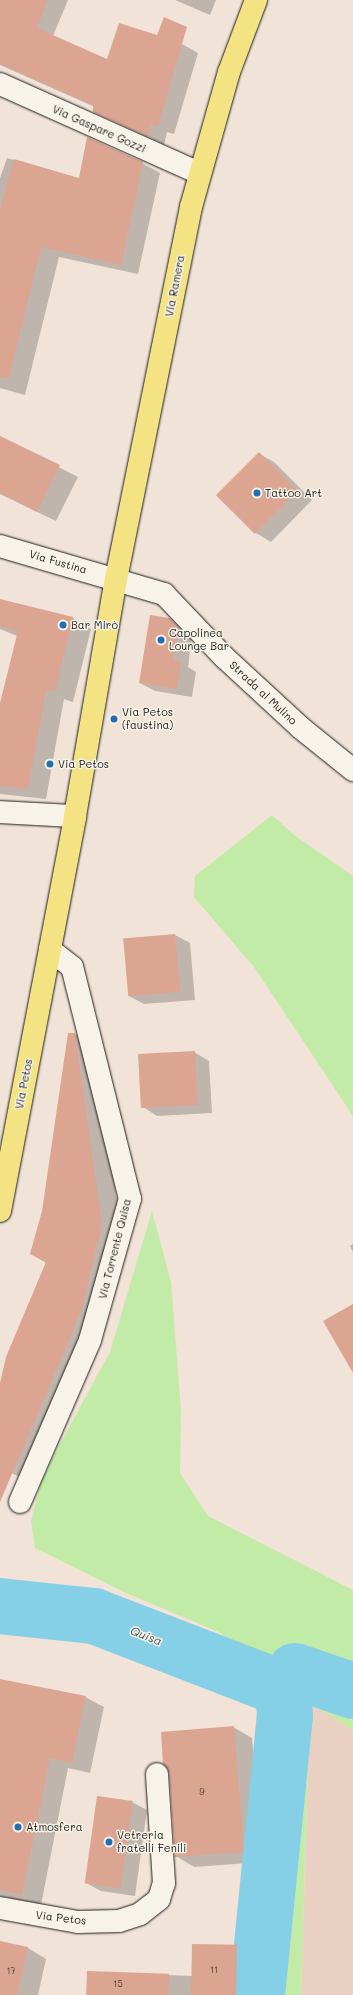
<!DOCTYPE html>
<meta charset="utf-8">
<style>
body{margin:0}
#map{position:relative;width:353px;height:1995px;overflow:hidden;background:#f1e3d7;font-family:Mali,sans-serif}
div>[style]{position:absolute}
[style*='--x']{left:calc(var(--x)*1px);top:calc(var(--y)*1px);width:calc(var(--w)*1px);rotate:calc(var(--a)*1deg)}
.built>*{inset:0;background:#ead0c2}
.green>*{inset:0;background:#c2eba7}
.shadow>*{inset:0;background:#0003}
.river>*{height:56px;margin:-28px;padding:0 28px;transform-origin:28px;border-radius:28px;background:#86d0e7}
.building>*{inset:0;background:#dba592;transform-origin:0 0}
.roads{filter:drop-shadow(0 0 1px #1c1c1c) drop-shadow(0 0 1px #1c1c1c)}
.street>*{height:22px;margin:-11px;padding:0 11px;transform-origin:11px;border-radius:11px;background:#f7f3e8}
.primary>*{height:22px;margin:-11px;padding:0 11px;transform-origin:11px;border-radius:11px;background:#f4e382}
.dots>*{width:11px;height:11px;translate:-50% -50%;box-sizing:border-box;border:2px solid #f7f3e8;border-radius:50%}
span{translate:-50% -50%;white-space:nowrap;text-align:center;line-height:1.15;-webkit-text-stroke:3px #f7f3e8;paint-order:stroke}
.number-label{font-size:9px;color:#4c3e3a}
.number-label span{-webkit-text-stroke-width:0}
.street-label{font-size:11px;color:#1c1c1c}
.poi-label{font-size:11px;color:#1c1c1c}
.left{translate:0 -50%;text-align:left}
.water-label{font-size:12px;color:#415b63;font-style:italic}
</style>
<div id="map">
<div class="built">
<div style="clip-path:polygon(300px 1697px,353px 1730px,353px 1995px,301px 1995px,308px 1767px)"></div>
</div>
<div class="green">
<div style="clip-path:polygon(272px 815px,294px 835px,353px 876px,353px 1116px,254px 967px,194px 897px,195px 876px)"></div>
<div style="clip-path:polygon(152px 1211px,171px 1282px,181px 1411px,180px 1473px,208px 1516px,353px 1590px,353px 1730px,300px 1697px,308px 1767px,301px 1995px,251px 1995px,280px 1716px,273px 1696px,221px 1633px,126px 1593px,35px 1548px,31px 1521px,42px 1477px,110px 1352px)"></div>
</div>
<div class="shadow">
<div style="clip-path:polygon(0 0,68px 0,53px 36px,107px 60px,182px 44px,198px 53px,174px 134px,167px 132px,164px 145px,130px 127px,131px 123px,0 65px)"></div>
<div style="clip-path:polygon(175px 0,216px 0,210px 15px)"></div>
<div style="clip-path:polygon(7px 158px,80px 179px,142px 163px,160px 173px,138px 274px,59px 257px,25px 395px,0 388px,0 178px)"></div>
<div style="clip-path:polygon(0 437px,78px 477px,56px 521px,0 494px)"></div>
<div style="clip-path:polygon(259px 454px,274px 462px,312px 500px,271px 542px,256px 533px,218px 496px)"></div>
<div style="clip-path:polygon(0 600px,73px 618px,91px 629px,73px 702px,64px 699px,46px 799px,0 794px,0 707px,17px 636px,0 629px)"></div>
<div style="clip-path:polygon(169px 619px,192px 636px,188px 667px,196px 672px,192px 697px,155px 691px,140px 683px)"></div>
<div style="clip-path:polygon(175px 935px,190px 943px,195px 1000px,144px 1004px,129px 996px,124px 939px)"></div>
<div style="clip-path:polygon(75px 1034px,95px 1046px,122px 1237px,33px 1484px,0 1467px,0 1387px,46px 1263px,31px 1254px,43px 1212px)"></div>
<div style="clip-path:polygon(194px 1052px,209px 1061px,212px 1113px,157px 1116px,143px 1107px)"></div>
<div style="clip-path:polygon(353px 1244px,353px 1252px,350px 1246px)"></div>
<div style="clip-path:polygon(0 1680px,85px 1697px,104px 1707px,90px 1773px,68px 1768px,41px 1905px,0 1896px)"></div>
<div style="clip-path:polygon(233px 1727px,252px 1738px,262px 1862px,194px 1867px,176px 1856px,170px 1773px)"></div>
<div style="clip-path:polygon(132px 1802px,147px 1810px,135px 1896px,101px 1891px,86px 1883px)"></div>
<div style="clip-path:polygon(0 1942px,28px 1948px,46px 1959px,38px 1995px,0 1995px)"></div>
<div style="clip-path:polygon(237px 1946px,252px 1954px,251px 1995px,88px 1995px,88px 1972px,193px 1976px)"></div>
</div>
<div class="river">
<div style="--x:0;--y:1606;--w:95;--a:6.1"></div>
<div style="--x:94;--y:1616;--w:203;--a:21.1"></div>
<div style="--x:283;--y:1689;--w:2;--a:-63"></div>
<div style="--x:295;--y:1671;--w:61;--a:19"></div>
<div style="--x:257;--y:1995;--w:280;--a:-84.3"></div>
<div style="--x:285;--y:1716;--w:27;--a:-94"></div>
</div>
<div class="building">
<div style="clip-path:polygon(0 0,48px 0,37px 28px,107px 59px,119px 23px,157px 35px,164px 17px,187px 27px,158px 126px,151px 124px,148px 137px,93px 112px,93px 105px,0 64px)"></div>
<div style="clip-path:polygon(87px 137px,143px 162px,121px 265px,41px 247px,9px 378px,0 377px,0 209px,14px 159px,79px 178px)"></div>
<div style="clip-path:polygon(0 436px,60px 465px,37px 512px,0 493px)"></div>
<div style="left:259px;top:452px;width:55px;height:61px;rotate:45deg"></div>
<div style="clip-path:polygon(0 599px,73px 617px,55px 692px,46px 690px,28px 789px,0 786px,0 703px,18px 631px,0 626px)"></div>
<div style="clip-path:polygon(150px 615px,170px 618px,178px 627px,173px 660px,181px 662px,177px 689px,139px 683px)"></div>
<div style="left:175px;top:934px;width:58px;height:52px;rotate:85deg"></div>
<div style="clip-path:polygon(68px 1033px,75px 1033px,102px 1225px,81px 1312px,0 1502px,0 1383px,6px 1357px,46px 1262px,30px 1254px,42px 1211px)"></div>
<div style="left:195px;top:1051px;width:54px;height:57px;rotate:87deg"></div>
<div style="clip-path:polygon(353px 1304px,353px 1373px,323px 1321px)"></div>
<div style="clip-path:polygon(0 1679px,86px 1696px,72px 1763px,50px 1758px,22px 1895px,0 1890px)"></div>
<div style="clip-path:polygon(234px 1726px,244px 1852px,175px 1857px,169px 1773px,163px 1764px,161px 1732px)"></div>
<div style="left:97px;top:1796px;width:36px;height:88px;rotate:8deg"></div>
<div style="clip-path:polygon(0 1941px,28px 1947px,17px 1995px,0 1995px)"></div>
<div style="left:192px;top:1944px;width:45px;height:51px;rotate:1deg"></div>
<div style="left:87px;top:1971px;width:82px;height:24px;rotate:2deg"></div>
</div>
<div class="roads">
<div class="street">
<div style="--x:0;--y:84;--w:218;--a:24.1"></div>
<div style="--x:0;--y:546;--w:171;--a:16.3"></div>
<div style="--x:164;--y:594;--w:87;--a:46.4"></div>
<div style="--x:224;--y:657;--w:105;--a:42.7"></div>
<div style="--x:301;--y:728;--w:67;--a:38.9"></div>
<div style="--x:0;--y:812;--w:75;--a:3.1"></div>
<div style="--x:20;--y:1502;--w:176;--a:-66.6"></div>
<div style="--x:90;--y:1340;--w:147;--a:-74.2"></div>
<div style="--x:130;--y:1199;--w:239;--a:-104"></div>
<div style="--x:72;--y:967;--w:28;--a:-142"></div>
<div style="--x:0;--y:1908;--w:79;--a:10.2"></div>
<div style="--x:78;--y:1922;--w:41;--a:-1.4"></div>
<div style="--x:119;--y:1921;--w:22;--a:-18"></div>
<div style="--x:140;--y:1914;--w:24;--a:-38"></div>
<div style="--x:159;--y:1899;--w:17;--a:-73"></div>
<div style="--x:164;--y:1883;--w:109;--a:-93.7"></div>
</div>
<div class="primary">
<div style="--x:0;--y:1211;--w:402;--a:-79.2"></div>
<div style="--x:75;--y:816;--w:241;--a:-80.2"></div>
<div style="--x:116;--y:579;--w:379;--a:-78.6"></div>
<div style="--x:191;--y:207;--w:140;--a:-74.3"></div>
<div style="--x:229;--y:72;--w:77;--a:-69.4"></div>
</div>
</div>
<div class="dots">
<div style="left:257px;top:493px;background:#1f6fb2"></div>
<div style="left:63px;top:625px;background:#1f6fb2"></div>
<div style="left:161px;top:640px;background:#1f6fb2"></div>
<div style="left:114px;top:719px;background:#1f6fb2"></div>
<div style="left:50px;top:764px;background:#1f6fb2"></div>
<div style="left:18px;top:1827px;background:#1f6fb2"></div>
<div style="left:109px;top:1842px;background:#1f6fb2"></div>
</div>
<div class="number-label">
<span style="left:202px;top:1792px">9</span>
<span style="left:214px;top:1970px">11</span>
<span style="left:11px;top:1971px">17</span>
<span style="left:118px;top:1984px">15</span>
</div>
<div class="street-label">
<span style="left:99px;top:129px;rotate:24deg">Via Gaspare Gozzi</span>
<span style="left:175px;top:286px;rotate:-79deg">Via Ramera</span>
<span style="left:58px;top:562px;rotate:16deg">Via Fustina</span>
<span style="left:263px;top:693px;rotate:43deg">Strada al Mulino</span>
<span style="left:24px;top:1084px;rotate:-79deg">Via Petos</span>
<span style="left:115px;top:1249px;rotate:-76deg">Via Torrente Quisa</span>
<span style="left:61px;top:1918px;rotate:7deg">Via Petos</span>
</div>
<div class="poi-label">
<span class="left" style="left:265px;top:493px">Tattoo Art</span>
<span class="left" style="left:71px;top:625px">Bar Mirò</span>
<span class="left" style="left:169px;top:640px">Capolinea<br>Lounge Bar</span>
<span class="left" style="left:122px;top:719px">Via Petos<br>(faustina)</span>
<span class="left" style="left:58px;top:764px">Via Petos</span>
<span class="left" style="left:26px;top:1827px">Atmosfera</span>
<span class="left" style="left:117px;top:1842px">Vetreria<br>fratelli Fenili</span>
</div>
<div class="water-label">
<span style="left:146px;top:1636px;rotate:21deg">Quisa</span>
</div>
</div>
